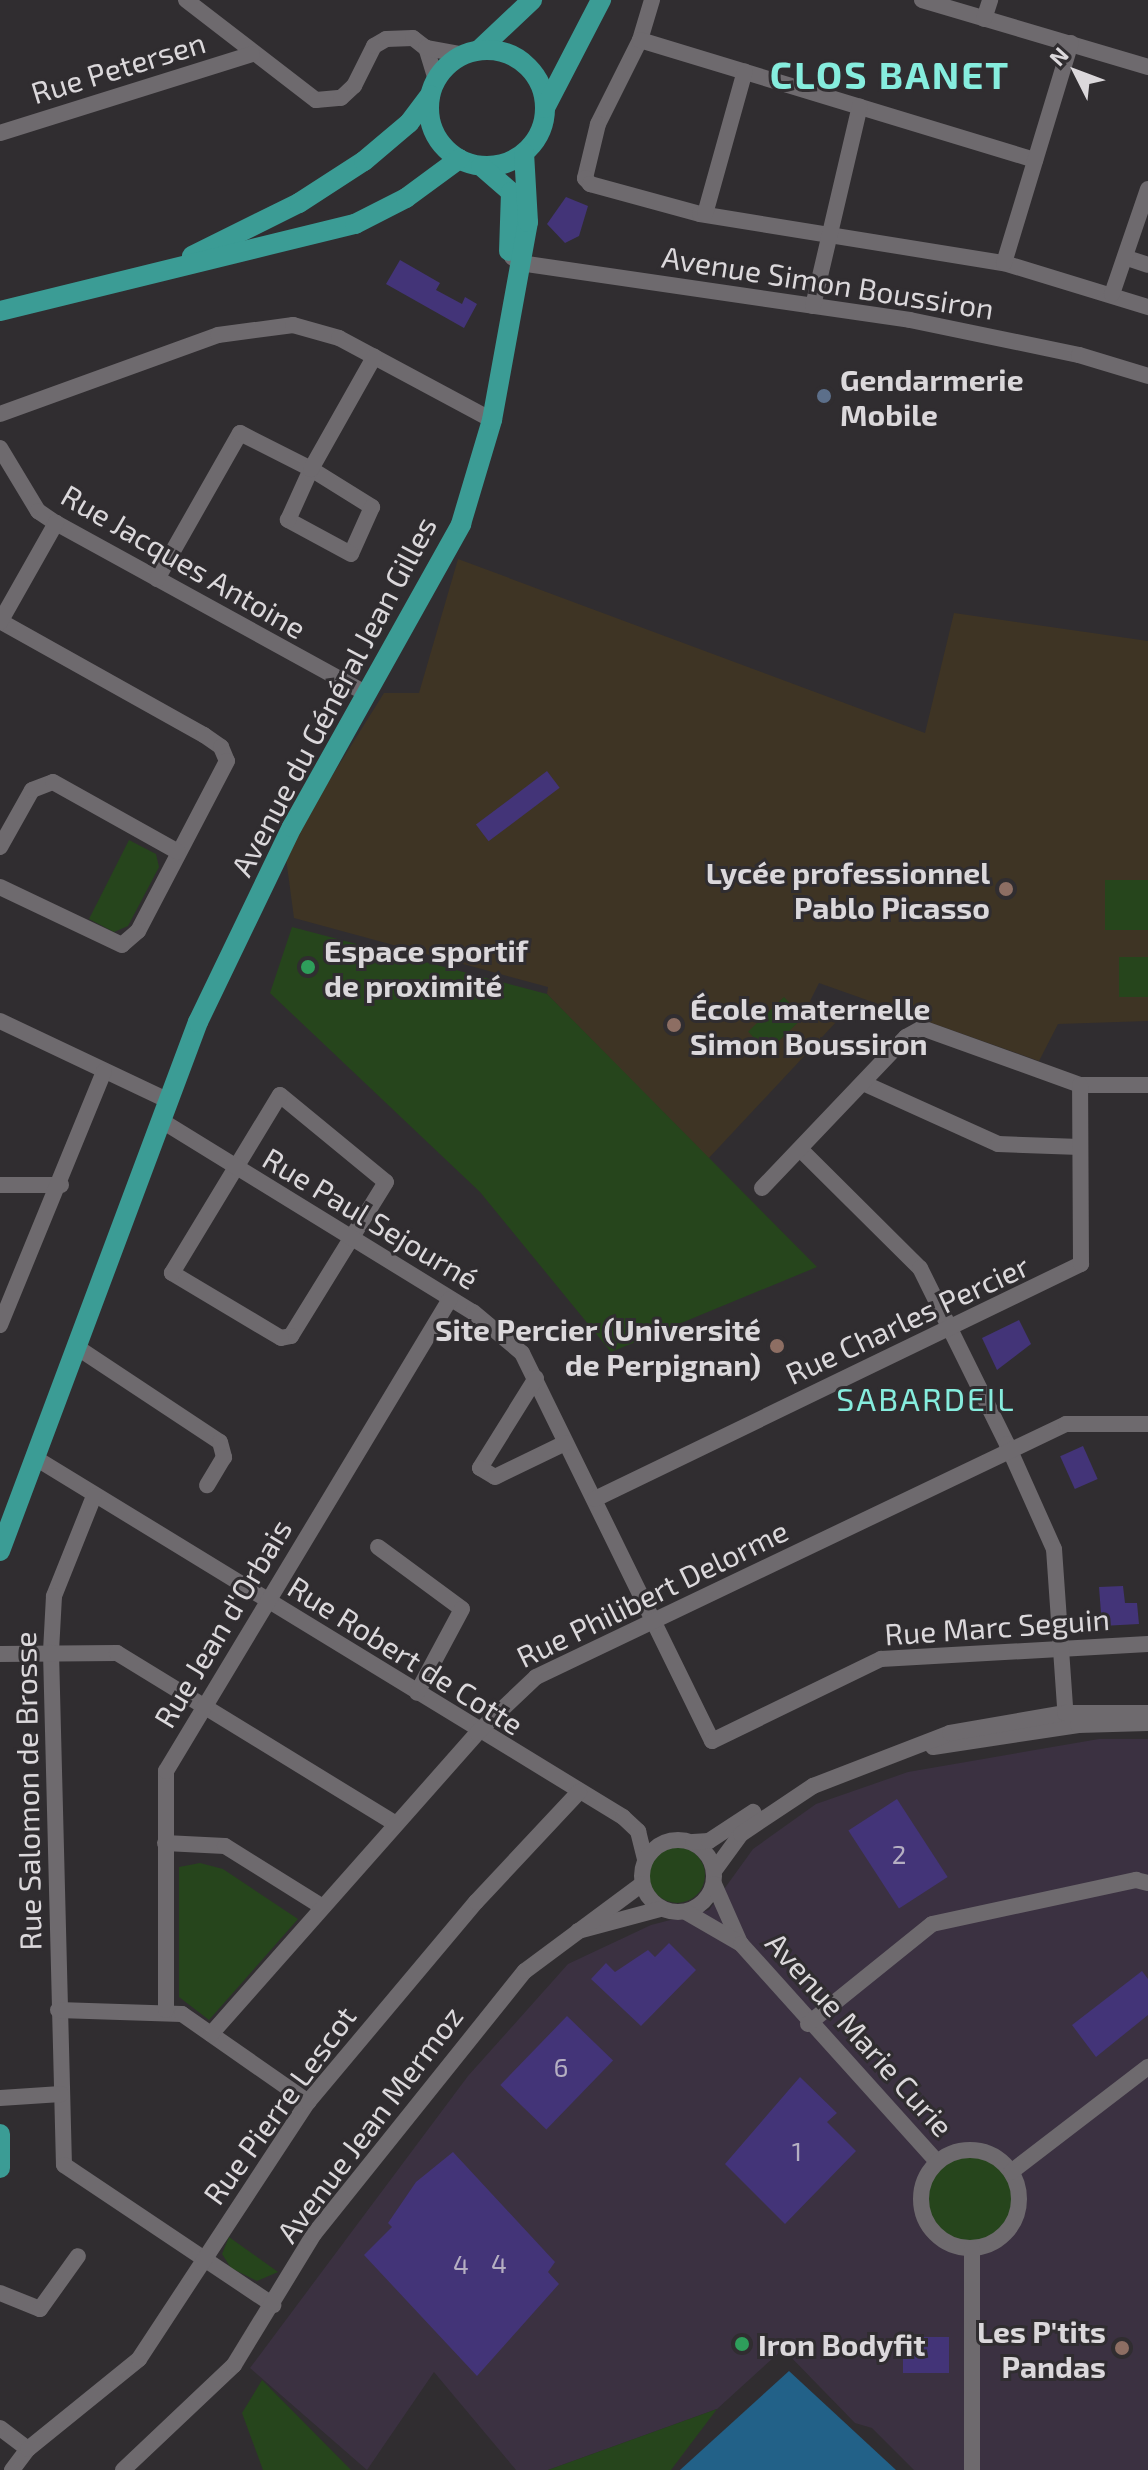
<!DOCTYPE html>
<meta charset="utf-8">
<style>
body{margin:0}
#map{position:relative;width:1148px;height:2470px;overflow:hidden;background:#302d30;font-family:"Exo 2",sans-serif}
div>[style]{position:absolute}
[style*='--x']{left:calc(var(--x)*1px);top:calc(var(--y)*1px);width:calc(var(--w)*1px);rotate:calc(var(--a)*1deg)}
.commercial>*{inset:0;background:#3b3141}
.education>*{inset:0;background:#3e3424}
.green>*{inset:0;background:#26451c;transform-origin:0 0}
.round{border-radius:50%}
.water>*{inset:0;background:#226188}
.building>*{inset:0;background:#433478;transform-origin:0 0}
.minor>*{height:16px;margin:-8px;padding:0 8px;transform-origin:8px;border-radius:8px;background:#6e6a6e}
.minor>.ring{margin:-8px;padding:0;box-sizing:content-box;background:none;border:16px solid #6e6a6e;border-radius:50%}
.major>*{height:20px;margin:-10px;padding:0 10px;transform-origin:10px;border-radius:10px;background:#3b9c95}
.major>.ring{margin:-10px;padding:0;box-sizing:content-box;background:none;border:20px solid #3b9c95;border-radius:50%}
.dots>*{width:22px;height:22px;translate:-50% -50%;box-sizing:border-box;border:4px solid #302d30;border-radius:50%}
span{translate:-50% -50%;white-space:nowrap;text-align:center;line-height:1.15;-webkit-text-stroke:6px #302d30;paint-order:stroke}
.number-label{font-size:26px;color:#b5afc2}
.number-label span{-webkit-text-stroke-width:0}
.street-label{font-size:30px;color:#dbd8db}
.poi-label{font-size:30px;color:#dbd8db;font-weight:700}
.left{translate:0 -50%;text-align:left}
.right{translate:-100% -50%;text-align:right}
.neighbourhood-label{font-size:32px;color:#86edde;letter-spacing:2px}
.district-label{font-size:38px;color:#86edde;font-weight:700;letter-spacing:2px}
.north{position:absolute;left:1036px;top:32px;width:80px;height:80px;-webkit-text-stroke:6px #302d30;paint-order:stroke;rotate:312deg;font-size:22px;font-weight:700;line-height:32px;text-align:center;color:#dbd8db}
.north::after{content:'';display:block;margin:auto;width:28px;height:36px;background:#dbd8db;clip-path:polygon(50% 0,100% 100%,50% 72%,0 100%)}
</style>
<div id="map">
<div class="commercial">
<div style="clip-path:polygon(1099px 1739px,1148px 1739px,1148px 2470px,914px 2470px,872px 2428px,855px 2423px,783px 2349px,717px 2409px,548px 2470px,516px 2470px,434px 2372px,367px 2470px,250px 2368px,468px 2076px,568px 1964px,651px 1925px,709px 1910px,753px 1849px,816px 1804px,908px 1772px)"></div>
</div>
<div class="education">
<div style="clip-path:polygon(458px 559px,925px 733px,954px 613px,1148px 641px,1148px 1021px,1058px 1024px,1039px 1061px,819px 983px,810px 1001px,838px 1020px,707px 1160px,547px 994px,548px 987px,294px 918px,285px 851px,384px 693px,419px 693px)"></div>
</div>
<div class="green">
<div style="clip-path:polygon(129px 840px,156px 854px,159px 867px,128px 926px,114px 932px,89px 919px)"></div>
<div style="left:1148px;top:880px;width:50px;height:43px;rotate:90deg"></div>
<div style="clip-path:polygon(292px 927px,547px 994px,817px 1267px,611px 1352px,480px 1192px,270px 993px)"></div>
<div style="left:1148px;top:957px;width:40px;height:29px;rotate:90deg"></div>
<div style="left:784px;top:997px;width:28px;height:50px;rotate:46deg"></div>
<div class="round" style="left:649px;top:1847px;width:56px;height:56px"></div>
<div style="clip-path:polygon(200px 1863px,223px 1869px,298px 1919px,209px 2020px,179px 1997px,179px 1867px)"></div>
<div class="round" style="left:921px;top:2150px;width:98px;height:98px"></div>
<div style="clip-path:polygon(229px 2237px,278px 2272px,257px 2281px,231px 2268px,222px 2254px)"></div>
<div style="clip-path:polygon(262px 2380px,351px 2470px,263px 2470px,242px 2413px)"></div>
<div style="clip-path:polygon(717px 2409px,671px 2470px,548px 2470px)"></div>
</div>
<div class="water">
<div style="clip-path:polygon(789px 2371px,896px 2470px,680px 2470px)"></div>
</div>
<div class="building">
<div style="clip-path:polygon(566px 197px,588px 206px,579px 236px,565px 243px,547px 224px)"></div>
<div style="clip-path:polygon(400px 260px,440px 283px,436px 290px,462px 304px,465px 297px,477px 304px,464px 328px,386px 284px)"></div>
<div style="left:547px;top:771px;width:21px;height:89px;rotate:53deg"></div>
<div style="clip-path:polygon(1019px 1320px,1031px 1344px,997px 1370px,982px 1338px)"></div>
<div style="left:1083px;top:1446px;width:36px;height:25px;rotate:66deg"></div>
<div style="clip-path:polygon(1123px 1586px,1125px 1603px,1137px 1603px,1139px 1624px,1102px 1626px,1099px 1587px)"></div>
<div style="left:897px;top:1799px;width:93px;height:58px;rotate:57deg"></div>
<div style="clip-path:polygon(669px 1943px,696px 1970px,641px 2026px,591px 1979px,606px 1963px,615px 1972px,648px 1950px,655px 1957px)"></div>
<div style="clip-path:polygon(1142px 1971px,1148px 1979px,1148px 2015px,1096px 2057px,1072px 2025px)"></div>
<div style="left:567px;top:2016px;width:64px;height:96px;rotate:44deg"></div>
<div style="clip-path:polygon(800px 2077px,837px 2113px,827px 2122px,856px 2151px,785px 2224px,725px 2164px)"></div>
<div style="clip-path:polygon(453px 2152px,555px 2262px,548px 2272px,559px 2284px,477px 2376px,364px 2255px,392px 2227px,388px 2223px,416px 2182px)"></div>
<div style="left:903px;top:2337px;width:46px;height:36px"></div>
</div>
<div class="minor">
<div style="--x:186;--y:0;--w:164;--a:37.6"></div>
<div style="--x:316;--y:100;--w:25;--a:-5"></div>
<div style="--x:341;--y:98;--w:18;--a:-43"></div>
<div style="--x:354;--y:86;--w:45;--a:-63.4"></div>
<div style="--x:374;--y:46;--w:14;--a:-30"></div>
<div style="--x:386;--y:39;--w:27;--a:-2"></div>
<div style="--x:413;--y:38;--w:16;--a:38"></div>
<div style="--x:652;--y:0;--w:42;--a:106.7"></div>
<div style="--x:640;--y:40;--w:94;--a:116.6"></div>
<div style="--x:598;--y:124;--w:56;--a:103.5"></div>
<div style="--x:585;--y:178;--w:8;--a:50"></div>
<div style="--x:590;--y:184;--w:114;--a:15.3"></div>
<div style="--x:700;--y:214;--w:308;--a:9.2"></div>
<div style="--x:1004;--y:263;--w:151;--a:17"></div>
<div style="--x:922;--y:0;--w:236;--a:16.5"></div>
<div style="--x:984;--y:19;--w:20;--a:-72"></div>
<div style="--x:640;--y:40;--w:413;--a:16.9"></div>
<div style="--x:436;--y:80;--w:34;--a:-107"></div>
<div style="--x:426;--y:48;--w:39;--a:10"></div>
<div style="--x:0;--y:133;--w:264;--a:-17.4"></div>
<div style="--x:705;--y:214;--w:148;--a:-74.4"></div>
<div style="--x:512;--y:257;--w:10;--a:37"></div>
<div style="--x:520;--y:263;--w:394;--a:8.3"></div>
<div style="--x:910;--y:320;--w:173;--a:11.7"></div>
<div style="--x:1079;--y:355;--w:72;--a:16.9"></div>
<div style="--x:1127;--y:258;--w:22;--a:18"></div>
<div style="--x:1004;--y:263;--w:230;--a:-73.1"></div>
<div style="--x:1112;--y:294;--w:111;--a:-71.1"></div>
<div style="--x:813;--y:306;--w:205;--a:-76.8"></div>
<div style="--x:0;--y:414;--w:232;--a:-19.9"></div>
<div style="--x:218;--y:335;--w:76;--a:-7.6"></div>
<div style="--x:293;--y:325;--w:48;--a:15.8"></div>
<div style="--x:339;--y:338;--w:174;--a:28.2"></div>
<div style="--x:0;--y:448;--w:74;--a:58.9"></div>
<div style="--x:38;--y:511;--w:22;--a:34"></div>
<div style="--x:56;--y:523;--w:355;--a:28.8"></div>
<div style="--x:311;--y:469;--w:72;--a:31.9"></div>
<div style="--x:372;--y:507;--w:51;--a:114.1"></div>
<div style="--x:351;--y:554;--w:72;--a:-151.6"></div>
<div style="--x:288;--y:520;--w:56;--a:-65.7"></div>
<div style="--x:157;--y:579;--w:168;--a:-60.4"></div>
<div style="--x:240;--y:433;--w:80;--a:26.9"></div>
<div style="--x:311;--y:469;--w:129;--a:-60.6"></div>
<div style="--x:0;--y:621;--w:234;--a:29.2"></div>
<div style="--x:204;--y:735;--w:21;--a:35"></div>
<div style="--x:221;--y:747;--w:15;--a:67"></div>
<div style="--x:227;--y:761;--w:192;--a:117.6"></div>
<div style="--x:138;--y:931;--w:21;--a:139"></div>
<div style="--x:122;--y:945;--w:135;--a:-154.6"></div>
<div style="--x:0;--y:622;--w:114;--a:-60.5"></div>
<div style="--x:0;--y:847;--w:65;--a:-60.7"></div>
<div style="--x:32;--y:790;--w:22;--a:-21"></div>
<div style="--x:53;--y:782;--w:143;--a:29.2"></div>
<div style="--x:0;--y:1021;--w:187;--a:25.3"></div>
<div style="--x:863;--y:1083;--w:148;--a:24.3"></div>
<div style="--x:998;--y:1144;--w:82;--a:2.1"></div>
<div style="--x:280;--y:1095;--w:137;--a:39.4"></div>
<div style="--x:386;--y:1182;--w:181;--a:121.7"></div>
<div style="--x:291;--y:1336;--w:10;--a:169"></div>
<div style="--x:281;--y:1338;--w:127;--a:-149.2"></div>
<div style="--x:172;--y:1273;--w:208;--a:-58.8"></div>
<div style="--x:162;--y:1121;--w:365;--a:31.6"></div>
<div style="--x:473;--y:1312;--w:64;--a:39.9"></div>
<div style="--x:522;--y:1353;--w:432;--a:63.9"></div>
<div style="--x:712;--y:1741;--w:188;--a:-25.9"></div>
<div style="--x:881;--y:1659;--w:267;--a:-3.2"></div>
<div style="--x:800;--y:1149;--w:169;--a:44.8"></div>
<div style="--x:920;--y:1268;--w:196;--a:63.7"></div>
<div style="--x:1007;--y:1444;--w:115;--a:65.9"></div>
<div style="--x:1054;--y:1549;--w:171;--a:86"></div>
<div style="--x:0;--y:1185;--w:61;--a:0"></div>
<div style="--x:762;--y:1188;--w:209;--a:-46.4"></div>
<div style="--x:906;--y:1037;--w:18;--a:-29"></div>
<div style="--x:922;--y:1028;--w:168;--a:19.8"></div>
<div style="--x:1080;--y:1085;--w:68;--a:0"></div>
<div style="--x:0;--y:1325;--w:274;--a:-67.7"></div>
<div style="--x:78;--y:1348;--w:170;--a:33.5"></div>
<div style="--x:220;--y:1442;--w:16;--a:75"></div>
<div style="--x:224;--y:1457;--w:33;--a:121"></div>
<div style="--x:536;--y:1378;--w:106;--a:121.9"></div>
<div style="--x:480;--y:1468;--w:17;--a:31"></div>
<div style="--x:495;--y:1477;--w:78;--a:-25.9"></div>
<div style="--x:37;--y:1459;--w:687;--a:31.42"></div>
<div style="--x:623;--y:1817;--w:21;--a:43"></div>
<div style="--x:638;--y:1831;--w:30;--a:76"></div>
<div style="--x:94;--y:1496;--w:108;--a:111.8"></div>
<div style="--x:54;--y:1596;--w:56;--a:93.1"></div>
<div style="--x:51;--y:1652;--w:513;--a:88.55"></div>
<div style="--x:64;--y:2165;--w:252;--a:33.8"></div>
<div style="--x:595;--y:1499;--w:540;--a:-25.81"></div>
<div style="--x:1081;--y:1264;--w:179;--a:-90.3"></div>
<div style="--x:378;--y:1547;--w:104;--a:36.4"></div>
<div style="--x:462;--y:1609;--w:95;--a:118.2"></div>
<div style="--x:0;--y:1654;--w:117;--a:-0.5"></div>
<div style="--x:117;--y:1653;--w:327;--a:31.5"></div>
<div style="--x:933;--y:1747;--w:147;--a:-8.6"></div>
<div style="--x:1078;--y:1725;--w:70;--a:-1.6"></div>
<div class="ring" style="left:642px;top:1840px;width:56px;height:56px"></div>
<div style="--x:693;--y:1842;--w:16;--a:-4"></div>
<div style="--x:709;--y:1841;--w:53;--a:-33.4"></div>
<div style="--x:165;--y:1843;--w:60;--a:2.9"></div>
<div style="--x:225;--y:1846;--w:113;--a:32"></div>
<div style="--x:714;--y:1871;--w:46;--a:-53.9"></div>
<div style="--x:741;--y:1834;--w:87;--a:-33.7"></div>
<div style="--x:813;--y:1786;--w:147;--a:-21.1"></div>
<div style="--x:950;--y:1733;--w:117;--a:-9.9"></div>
<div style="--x:1065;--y:1713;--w:83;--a:0"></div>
<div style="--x:714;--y:1884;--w:64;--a:66.2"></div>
<div style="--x:686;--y:1912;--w:64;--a:30.2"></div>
<div style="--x:741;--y:1944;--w:293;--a:48"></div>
<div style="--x:578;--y:1931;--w:85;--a:-15"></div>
<div style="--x:58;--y:2010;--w:124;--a:1.8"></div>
<div style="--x:182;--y:2014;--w:154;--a:34.9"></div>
<div style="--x:166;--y:2010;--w:239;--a:-90"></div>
<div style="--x:166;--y:1771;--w:551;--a:-58.96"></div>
<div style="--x:808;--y:2024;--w:159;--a:-38.9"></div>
<div style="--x:932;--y:1924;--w:209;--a:-12.2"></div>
<div style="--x:1136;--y:1880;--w:12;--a:14"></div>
<div style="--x:211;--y:2034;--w:402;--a:-48.5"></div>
<div style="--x:477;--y:1733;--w:81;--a:-43.5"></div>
<div style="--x:536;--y:1677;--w:587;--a:-25.52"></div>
<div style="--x:1066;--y:1424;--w:82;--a:0"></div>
<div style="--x:0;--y:2098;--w:61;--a:-3.8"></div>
<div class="ring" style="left:921px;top:2150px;width:82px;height:82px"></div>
<div style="--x:1011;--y:2172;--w:173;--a:-37.5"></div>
<div style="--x:972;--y:2248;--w:222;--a:90"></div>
<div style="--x:0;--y:2293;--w:43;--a:21.8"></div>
<div style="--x:40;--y:2309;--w:65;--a:-54.4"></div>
<div style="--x:0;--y:2428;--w:35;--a:37"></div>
<div style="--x:12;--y:2470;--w:26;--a:-53"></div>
<div style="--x:28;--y:2449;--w:143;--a:-39"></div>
<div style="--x:139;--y:2359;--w:308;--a:-56.7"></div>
<div style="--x:308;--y:2102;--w:261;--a:-50"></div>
<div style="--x:476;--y:1902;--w:151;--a:-46.9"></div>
<div style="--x:123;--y:2470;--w:153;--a:-43.4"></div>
<div style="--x:234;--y:2365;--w:153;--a:-58.6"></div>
<div style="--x:314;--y:2234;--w:337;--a:-51.3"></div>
<div style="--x:525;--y:1971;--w:146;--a:-36.6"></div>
</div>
<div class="major">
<div style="--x:479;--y:50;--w:73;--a:-43.3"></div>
<div class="ring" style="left:429px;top:50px;width:96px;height:96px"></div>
<div style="--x:545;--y:108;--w:122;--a:-62.6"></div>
<div style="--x:481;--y:166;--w:40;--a:41"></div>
<div style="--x:511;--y:192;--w:59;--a:91.9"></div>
<div style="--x:192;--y:256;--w:119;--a:-26.4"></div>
<div style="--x:299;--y:203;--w:77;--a:-32.9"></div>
<div style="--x:364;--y:161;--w:59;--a:-40.2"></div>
<div style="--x:409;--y:123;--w:35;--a:-53"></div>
<div style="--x:0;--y:311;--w:366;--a:-13.8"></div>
<div style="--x:355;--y:224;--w:57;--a:-27"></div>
<div style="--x:406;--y:198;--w:66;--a:-36.3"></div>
<div style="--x:0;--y:1551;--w:565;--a:-69.48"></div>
<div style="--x:198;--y:1022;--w:216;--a:-64.3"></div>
<div style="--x:292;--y:827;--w:347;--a:-60.8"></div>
<div style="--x:461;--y:524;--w:109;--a:-73.4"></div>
<div style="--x:492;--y:420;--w:201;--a:-79.7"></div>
<div style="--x:528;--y:222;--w:69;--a:-93.3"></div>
<div style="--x:0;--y:2134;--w:34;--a:90"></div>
</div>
<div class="dots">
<div style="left:824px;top:396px;background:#5c6f8a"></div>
<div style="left:1006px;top:889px;background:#8d6e63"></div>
<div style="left:308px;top:967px;background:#2e9e5b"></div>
<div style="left:674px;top:1025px;background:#8d6e63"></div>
<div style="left:777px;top:1346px;background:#8d6e63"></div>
<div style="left:742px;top:2344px;background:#2e9e5b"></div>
<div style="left:1122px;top:2348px;background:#8d6e63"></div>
</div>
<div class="number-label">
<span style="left:899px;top:1854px">2</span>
<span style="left:561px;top:2067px">6</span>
<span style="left:797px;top:2151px">1</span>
<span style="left:499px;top:2263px">4</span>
<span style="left:461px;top:2264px">4</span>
</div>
<div class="street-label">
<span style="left:118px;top:67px;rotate:-17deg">Rue Petersen</span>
<span style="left:828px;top:282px;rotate:9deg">Avenue Simon Boussiron</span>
<span style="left:184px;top:561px;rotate:30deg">Rue Jacques Antoine</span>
<span style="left:333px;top:696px;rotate:-62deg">Avenue du Général Jean Gilles</span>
<span style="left:371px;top:1218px;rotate:31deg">Rue Paul Sejourné</span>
<span style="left:907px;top:1319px;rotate:-25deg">Rue Charles Percier</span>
<span style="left:652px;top:1593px;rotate:-26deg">Rue Philibert Delorme</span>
<span style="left:222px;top:1623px;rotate:-59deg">Rue Jean d'Orbais</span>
<span style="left:997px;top:1626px;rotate:-4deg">Rue Marc Seguin</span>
<span style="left:406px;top:1655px;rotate:32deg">Rue Robert de Cotte</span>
<span style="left:27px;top:1791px;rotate:-91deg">Rue Salomon de Brosse</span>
<span style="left:860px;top:2034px;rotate:48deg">Avenue Marie Curie</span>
<span style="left:279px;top:2105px;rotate:-54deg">Rue Pierre Lescot</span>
<span style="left:369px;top:2124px;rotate:-53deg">Avenue Jean Mermoz</span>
</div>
<div class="poi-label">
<span class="left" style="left:840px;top:396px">Gendarmerie<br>Mobile</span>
<span class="right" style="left:990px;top:889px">Lycée professionnel<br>Pablo Picasso</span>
<span class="left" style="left:324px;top:967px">Espace sportif<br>de proximité</span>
<span class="left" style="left:690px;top:1025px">École maternelle<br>Simon Boussiron</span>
<span class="right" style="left:761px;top:1346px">Site Percier (Université<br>de Perpignan)</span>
<span class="right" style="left:1106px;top:2348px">Les P'tits<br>Pandas</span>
<span class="left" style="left:758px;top:2344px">Iron Bodyfit</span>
</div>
<div class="neighbourhood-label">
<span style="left:926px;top:1398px">SABARDEIL</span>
</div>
<div class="district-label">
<span style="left:890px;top:75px">CLOS BANET</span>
</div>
<div class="north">N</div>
</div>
